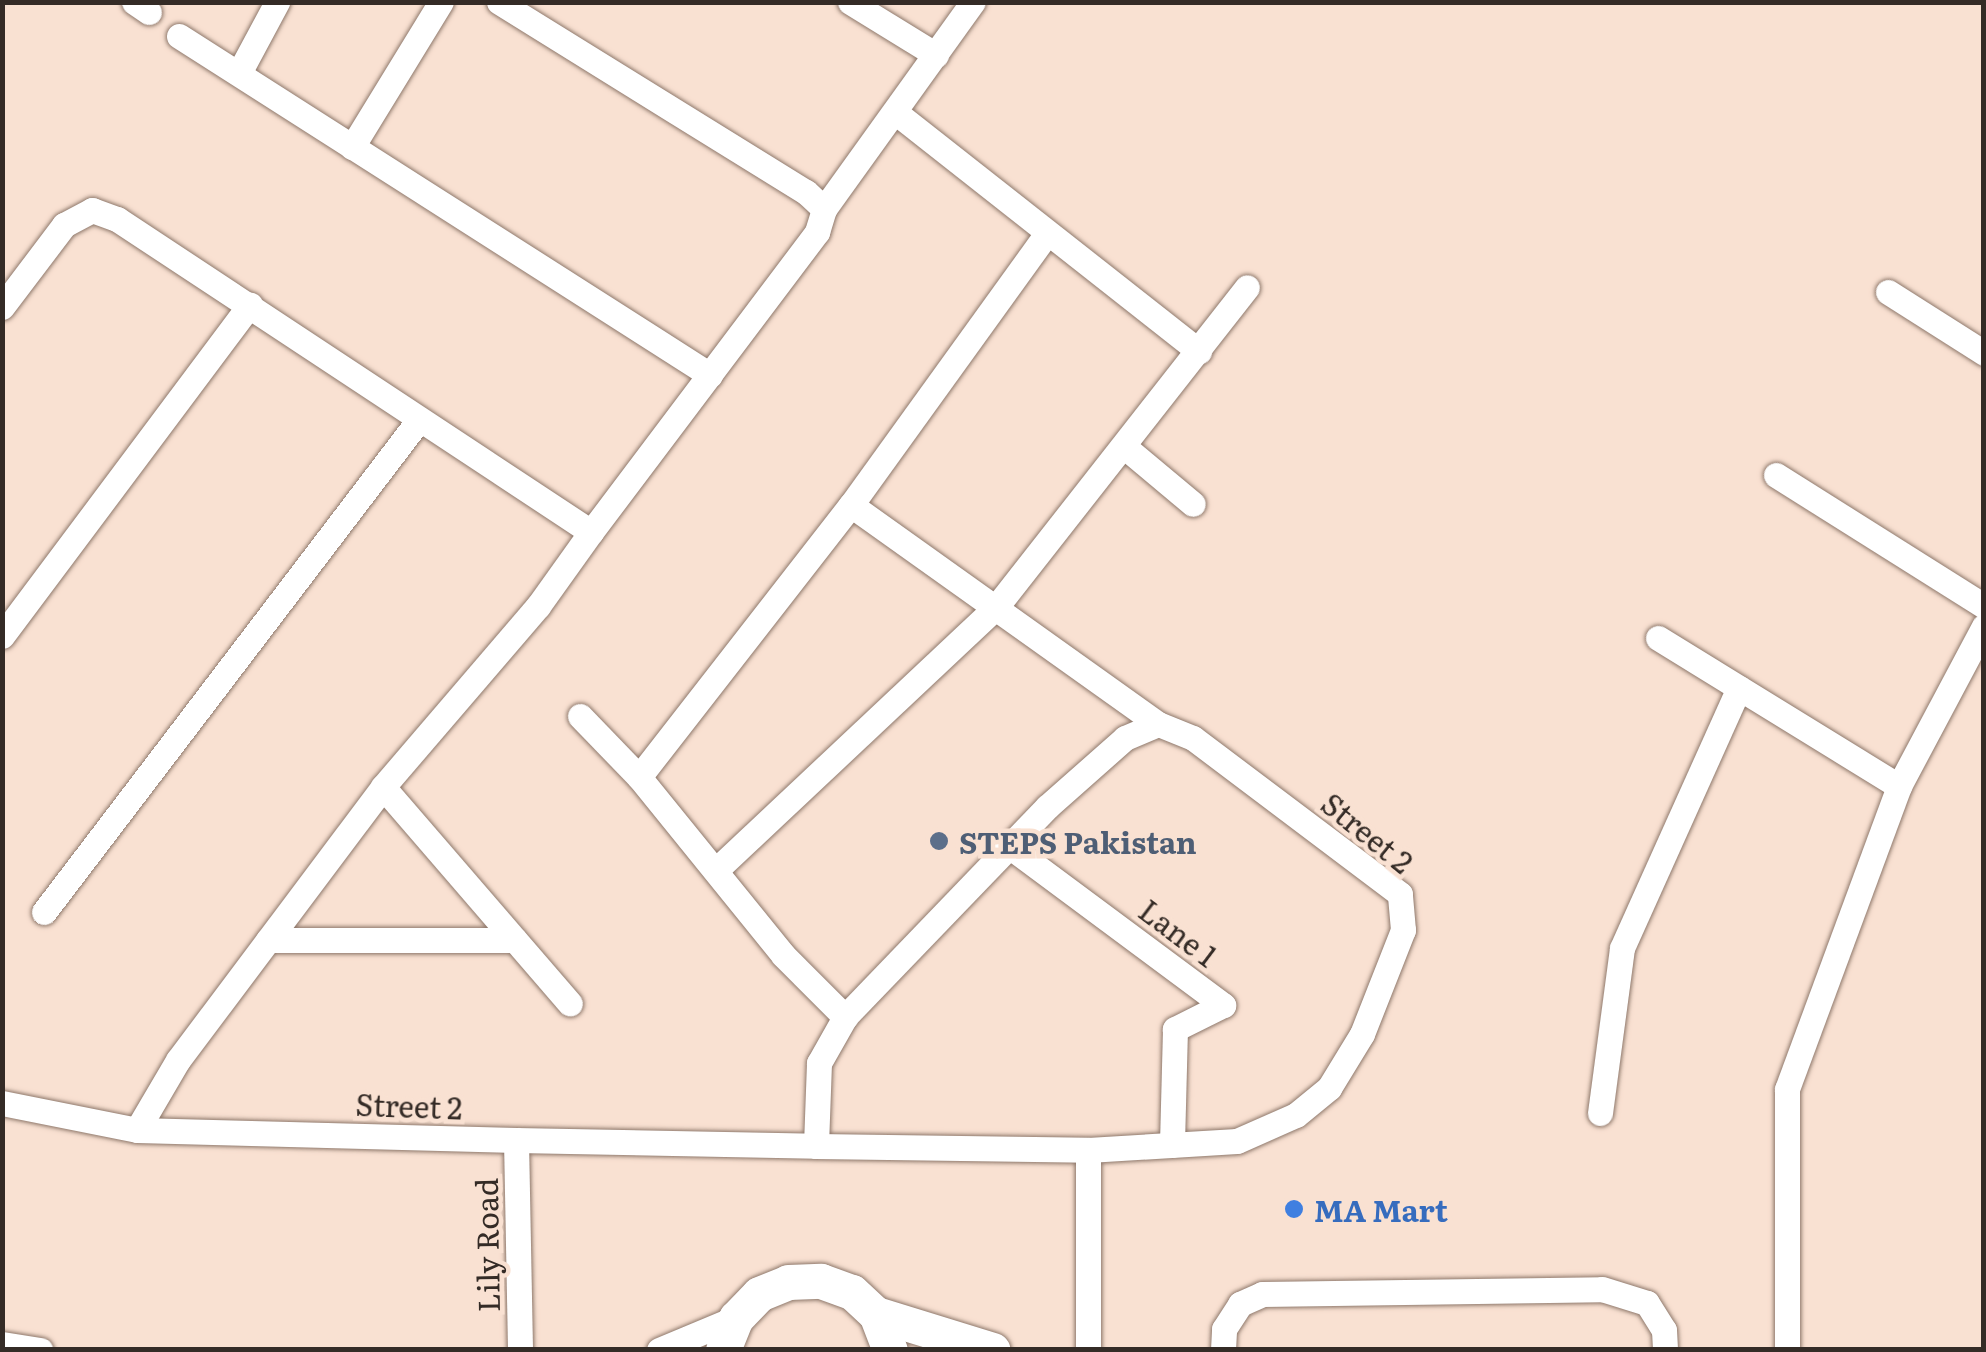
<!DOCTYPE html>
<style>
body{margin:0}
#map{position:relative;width:1986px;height:1352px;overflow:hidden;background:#f9e1d2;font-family:Literata,serif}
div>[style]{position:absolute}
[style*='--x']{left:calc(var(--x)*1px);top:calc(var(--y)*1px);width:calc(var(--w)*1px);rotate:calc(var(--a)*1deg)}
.roads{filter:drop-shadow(0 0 2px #8e786b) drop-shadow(0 0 2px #8e786b)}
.street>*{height:25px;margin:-12.5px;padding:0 12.5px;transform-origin:12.5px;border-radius:12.5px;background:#fff}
.secondary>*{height:35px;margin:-17.5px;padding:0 17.5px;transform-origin:17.5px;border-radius:17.5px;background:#fff}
.dots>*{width:28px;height:28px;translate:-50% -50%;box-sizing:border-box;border:5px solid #f9e1d2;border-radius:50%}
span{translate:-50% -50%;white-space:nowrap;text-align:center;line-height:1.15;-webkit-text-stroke:9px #f9e1d2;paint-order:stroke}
.street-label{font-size:30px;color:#342b26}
.service-label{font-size:30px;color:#4e5e75;font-weight:700}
.left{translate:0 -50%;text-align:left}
.shop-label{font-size:30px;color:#366cbe;font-weight:700}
.frame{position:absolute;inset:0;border:5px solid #342b26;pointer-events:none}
</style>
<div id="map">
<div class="roads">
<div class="street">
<div style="--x:134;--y:2;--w:18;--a:34"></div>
<div style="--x:499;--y:2;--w:361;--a:31.8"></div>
<div style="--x:806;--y:192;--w:25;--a:43"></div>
<div style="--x:850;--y:2;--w:101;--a:31.6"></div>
<div style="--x:179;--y:36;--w:630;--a:32.55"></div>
<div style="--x:239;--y:73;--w:81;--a:-61.8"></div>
<div style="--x:895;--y:112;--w:387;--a:38.2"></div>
<div style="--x:352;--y:147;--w:170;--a:-58.5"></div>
<div style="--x:1888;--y:292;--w:114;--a:32.4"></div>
<div style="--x:2;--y:307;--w:103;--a:-52.9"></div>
<div style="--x:64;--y:225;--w:32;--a:-28"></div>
<div style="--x:92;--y:210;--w:27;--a:20"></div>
<div style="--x:117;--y:219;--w:568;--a:33.44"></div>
<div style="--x:591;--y:532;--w:91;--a:125.6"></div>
<div style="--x:538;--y:606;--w:238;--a:130.6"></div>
<div style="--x:383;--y:787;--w:341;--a:126.9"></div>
<div style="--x:178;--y:1060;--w:81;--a:120.4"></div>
<div style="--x:1126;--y:448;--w:87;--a:39.9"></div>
<div style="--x:1776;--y:475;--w:246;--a:32.2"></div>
<div style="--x:851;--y:505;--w:377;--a:35.5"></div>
<div style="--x:591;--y:532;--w:376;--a:-53"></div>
<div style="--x:817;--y:232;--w:24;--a:-73"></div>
<div style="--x:824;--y:209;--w:255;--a:-54.3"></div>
<div style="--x:2;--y:636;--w:414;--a:-53.2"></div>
<div style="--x:1658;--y:638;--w:283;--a:31.6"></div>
<div style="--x:580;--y:716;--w:85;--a:46"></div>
<div style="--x:639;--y:777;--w:229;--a:51"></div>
<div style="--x:783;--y:955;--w:88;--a:45"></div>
<div style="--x:639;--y:777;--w:345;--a:-52.1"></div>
<div style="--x:851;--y:505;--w:333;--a:-54.2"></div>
<div style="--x:383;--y:787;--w:286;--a:49.2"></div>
<div style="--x:1009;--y:846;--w:267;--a:36.6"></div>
<div style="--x:1223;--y:1005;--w:54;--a:153.4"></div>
<div style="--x:1175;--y:1029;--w:116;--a:91.5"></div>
<div style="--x:716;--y:870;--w:386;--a:-43.2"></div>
<div style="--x:997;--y:606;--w:405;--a:-51.9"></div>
<div style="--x:44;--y:912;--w:617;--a:-52.7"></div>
<div style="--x:268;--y:940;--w:247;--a:0"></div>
<div style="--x:2;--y:1103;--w:138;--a:11.3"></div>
<div style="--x:137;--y:1130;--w:379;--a:1.5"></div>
<div style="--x:516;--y:1140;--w:300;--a:1.1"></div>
<div style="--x:816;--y:1146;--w:272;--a:0.8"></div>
<div style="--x:1088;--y:1150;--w:149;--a:-3.5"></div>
<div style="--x:1237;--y:1141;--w:64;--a:-23.8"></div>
<div style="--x:1296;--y:1115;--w:43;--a:-39.3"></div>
<div style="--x:1329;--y:1088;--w:63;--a:-58.6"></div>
<div style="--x:1362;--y:1034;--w:112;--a:-68.5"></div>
<div style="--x:1403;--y:930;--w:36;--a:-95"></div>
<div style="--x:1400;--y:894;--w:259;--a:-143"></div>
<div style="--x:1193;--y:738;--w:38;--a:-158"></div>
<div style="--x:1158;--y:724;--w:36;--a:157"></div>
<div style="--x:1125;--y:738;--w:104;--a:138.5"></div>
<div style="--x:1047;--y:807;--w:291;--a:133.9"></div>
<div style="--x:845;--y:1017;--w:53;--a:119.5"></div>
<div style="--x:819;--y:1063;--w:83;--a:92.1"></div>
<div style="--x:1600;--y:1113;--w:166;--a:-82.4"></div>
<div style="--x:1622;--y:948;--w:285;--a:-65.8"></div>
<div style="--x:516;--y:1140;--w:210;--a:88.9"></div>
<div style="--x:1088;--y:1150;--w:200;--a:90"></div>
<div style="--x:2;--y:1344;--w:39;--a:9"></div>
<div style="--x:659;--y:1350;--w:83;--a:-22.6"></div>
<div style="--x:1223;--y:1350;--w:21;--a:-87"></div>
<div style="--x:1224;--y:1329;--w:30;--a:-57"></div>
<div style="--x:1240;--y:1304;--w:24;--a:-24"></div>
<div style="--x:1262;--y:1294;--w:340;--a:-0.8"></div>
<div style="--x:1602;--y:1289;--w:47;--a:17.3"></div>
<div style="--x:1647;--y:1303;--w:32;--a:58"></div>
<div style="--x:1664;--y:1330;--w:20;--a:87"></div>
<div style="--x:1787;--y:1350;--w:261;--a:-90"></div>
<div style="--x:1787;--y:1089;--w:323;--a:-69.7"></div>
<div style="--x:1899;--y:786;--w:181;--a:-62"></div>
</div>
<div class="secondary">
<div style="--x:876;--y:1314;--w:122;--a:17.1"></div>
<div style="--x:723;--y:1350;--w:35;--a:-68"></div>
<div style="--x:736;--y:1318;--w:33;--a:-46"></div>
<div style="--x:759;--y:1294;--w:31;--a:-22"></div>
<div style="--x:788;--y:1282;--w:33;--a:-2"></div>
<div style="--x:821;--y:1281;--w:33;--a:20"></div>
<div style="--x:852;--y:1292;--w:33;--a:43"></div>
<div style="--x:876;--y:1314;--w:39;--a:69"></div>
</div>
</div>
<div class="dots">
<div style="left:939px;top:841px;background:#5c6f8a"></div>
<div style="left:1294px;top:1209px;background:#3f7fe0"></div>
</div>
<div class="street-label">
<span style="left:1368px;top:832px;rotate:39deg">Street 2</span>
<span style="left:1179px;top:932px;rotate:37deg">Lane 1</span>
<span style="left:409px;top:1105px;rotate:2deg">Street 2</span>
<span style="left:486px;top:1245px;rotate:-91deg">Lily Road</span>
</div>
<div class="service-label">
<span class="left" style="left:959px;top:841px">STEPS Pakistan</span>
</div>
<div class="shop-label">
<span class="left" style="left:1314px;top:1209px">MA Mart</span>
</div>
<div class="frame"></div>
</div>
